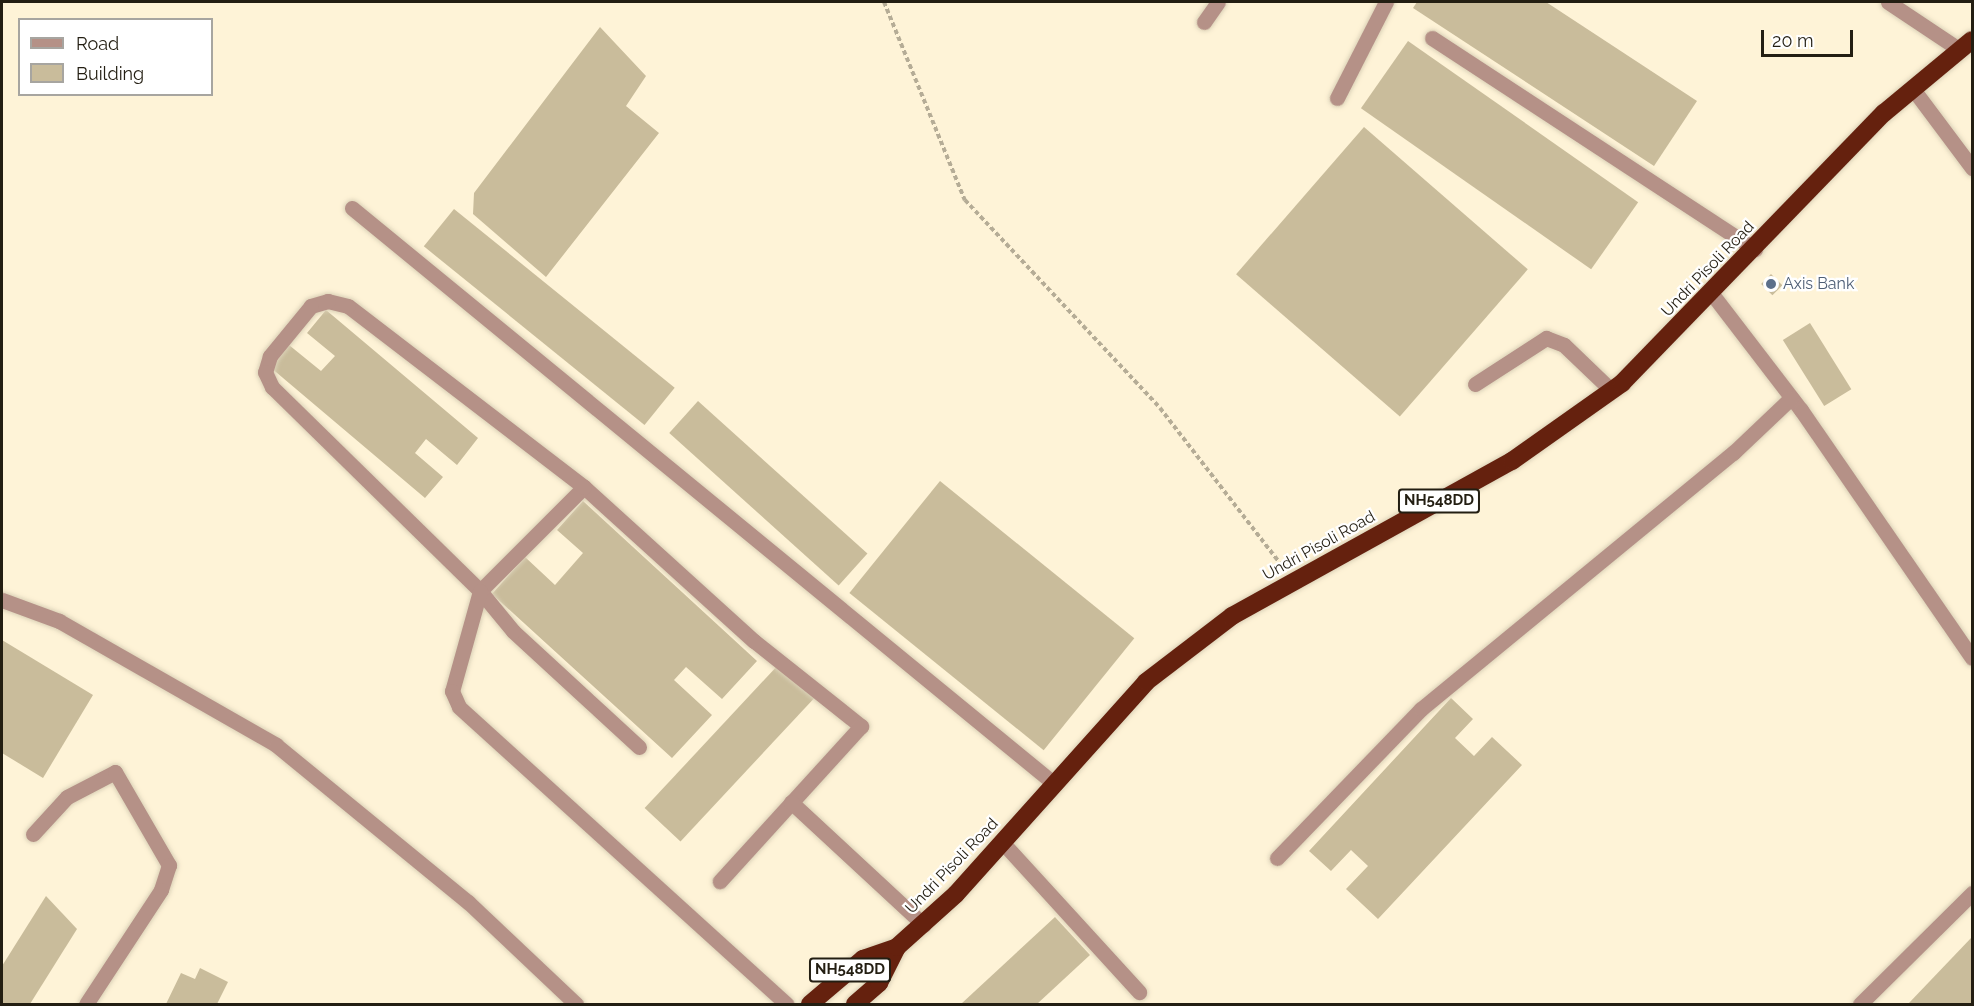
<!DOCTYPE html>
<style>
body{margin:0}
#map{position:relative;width:1974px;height:1006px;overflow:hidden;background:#fef3d7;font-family:Raleway,sans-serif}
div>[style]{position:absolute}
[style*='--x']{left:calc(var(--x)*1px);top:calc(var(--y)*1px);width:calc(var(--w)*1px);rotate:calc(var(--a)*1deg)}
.building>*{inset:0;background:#c9bc9b;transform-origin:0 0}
.path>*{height:4px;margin-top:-2px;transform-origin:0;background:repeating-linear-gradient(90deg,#b5ac96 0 4.5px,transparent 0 7.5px)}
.roads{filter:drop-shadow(0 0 2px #dbd1b7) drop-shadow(0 0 2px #dbd1b7)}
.minor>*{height:15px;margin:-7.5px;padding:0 7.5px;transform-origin:7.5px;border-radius:7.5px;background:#b59187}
.highway>*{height:18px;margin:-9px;padding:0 9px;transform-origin:9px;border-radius:9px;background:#65210e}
.dots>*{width:16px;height:16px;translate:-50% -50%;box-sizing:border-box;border:3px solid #fff;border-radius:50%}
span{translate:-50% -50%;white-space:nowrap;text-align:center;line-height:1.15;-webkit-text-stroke:4.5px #fff;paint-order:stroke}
.shield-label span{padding:2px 4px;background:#fff;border:2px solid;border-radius:4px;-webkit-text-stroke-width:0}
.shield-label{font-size:15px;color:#231e12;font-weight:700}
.street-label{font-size:16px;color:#231e12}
.service-label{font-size:16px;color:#4e5e75}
.left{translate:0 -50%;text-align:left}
.frame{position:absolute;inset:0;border:3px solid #231e12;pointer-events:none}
.legend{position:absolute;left:18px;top:18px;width:195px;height:78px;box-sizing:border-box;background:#fff;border:2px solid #a7a5a0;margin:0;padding:8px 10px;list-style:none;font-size:18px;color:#231e12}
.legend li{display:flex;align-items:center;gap:12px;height:30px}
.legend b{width:30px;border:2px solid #a7a5a0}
.scale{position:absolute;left:1761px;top:30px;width:92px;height:27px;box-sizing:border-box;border:3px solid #231e12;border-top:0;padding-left:8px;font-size:18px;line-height:21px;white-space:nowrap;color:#231e12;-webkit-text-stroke:4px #fff;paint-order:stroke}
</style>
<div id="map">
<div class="building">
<div style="clip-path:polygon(1417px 2px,1546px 2px,1697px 101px,1654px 166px,1413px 8px)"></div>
<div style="clip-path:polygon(600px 27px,646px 76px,626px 106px,659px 133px,546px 277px,473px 214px,474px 193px)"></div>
<div style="left:1408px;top:41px;width:281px;height:82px;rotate:35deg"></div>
<div style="left:1364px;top:127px;width:217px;height:195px;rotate:41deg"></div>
<div style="left:454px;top:209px;width:284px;height:48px;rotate:39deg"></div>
<div style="left:1771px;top:274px;width:16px;height:14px;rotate:45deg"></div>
<div style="clip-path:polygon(326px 310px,478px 438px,457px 465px,426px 439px,415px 453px,443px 477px,425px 498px,270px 367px,289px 345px,321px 371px,335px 356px,307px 333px)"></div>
<div style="left:1810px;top:323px;width:78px;height:32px;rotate:58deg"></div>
<div style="left:698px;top:401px;width:228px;height:43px;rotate:42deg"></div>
<div style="left:940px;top:481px;width:250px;height:144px;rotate:39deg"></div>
<div style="clip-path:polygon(583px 501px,757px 661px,722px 699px,686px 667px,674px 680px,712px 715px,672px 758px,492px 594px,525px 557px,555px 585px,583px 553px,557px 530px)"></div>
<div style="clip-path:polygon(2px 640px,93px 695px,43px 778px,2px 753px)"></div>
<div style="left:779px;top:664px;width:49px;height:197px;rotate:43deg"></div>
<div style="clip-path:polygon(1451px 698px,1473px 719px,1455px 738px,1474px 756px,1492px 737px,1522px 765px,1378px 919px,1346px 889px,1368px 866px,1351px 850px,1331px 871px,1309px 851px)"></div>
<div style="clip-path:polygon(46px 896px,77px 929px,30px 1004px,2px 1004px,2px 966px)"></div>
<div style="clip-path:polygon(1055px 917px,1090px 955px,1037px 1004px,961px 1004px)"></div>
<div style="clip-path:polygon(1972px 937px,1972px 1004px,1908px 1004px)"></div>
<div style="clip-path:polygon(200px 968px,228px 982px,217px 1004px,166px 1004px,181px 973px,195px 979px)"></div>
</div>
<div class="path">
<div style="--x:884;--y:2;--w:214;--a:67.8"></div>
<div style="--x:965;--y:200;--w:285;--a:46.8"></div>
<div style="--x:1160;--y:408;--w:195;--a:52.3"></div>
</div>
<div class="roads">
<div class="minor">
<div style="--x:1888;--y:2;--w:87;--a:33.7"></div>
<div style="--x:1204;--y:22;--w:24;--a:-55"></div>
<div style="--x:1432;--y:38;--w:386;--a:33.2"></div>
<div style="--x:1913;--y:89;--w:99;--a:53.2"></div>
<div style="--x:1337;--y:98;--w:108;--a:-63"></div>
<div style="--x:352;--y:208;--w:905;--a:39.35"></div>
<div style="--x:1712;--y:294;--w:146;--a:52.5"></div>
<div style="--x:1801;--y:410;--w:301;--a:55.4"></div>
<div style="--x:1475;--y:384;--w:85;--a:-32.9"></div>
<div style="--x:1546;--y:338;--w:19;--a:21"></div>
<div style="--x:1564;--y:345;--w:66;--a:43.8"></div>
<div style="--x:584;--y:487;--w:229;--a:42.2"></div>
<div style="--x:754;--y:641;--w:137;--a:38.5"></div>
<div style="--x:861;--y:726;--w:210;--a:132.3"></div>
<div style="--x:2;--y:600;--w:61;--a:20.2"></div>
<div style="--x:59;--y:621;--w:250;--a:29.7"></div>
<div style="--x:276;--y:745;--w:248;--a:39.3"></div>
<div style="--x:468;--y:902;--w:149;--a:43.4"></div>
<div style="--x:639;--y:747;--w:171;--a:-137.4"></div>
<div style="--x:513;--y:631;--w:52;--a:-129.5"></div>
<div style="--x:480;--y:591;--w:147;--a:-45"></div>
<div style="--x:584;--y:487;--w:297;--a:-142.5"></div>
<div style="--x:348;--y:306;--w:21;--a:-166"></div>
<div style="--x:328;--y:301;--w:18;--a:164"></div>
<div style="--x:311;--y:306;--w:65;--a:129.4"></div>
<div style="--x:270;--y:356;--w:17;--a:107"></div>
<div style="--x:265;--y:372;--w:17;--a:65"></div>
<div style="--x:272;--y:387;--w:291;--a:44.4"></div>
<div style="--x:480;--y:591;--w:104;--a:105.6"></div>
<div style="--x:452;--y:691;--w:17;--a:66"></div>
<div style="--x:459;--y:707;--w:442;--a:42.2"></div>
<div style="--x:791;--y:802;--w:181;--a:42.8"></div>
<div style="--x:33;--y:834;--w:50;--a:-47.4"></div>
<div style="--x:67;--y:797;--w:54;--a:-27.5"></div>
<div style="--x:115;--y:772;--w:108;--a:59.9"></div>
<div style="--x:169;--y:865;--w:26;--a:108"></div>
<div style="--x:161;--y:890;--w:136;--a:123.3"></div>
<div style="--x:1003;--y:843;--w:202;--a:47.6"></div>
<div style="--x:1277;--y:858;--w:207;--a:-46"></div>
<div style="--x:1421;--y:709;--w:404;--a:-39.4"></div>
<div style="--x:1733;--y:453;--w:80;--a:-43.5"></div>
<div style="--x:1860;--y:1004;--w:158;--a:-44.7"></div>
</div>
<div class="highway">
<div style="--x:810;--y:1004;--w:70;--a:-40.3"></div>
<div style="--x:863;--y:959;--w:36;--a:-19"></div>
<div style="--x:855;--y:1004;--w:32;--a:-41"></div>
<div style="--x:879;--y:983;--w:40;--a:-63.4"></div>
<div style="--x:897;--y:947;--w:79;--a:-41.9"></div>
<div style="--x:956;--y:894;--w:285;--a:-48.1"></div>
<div style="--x:1146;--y:682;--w:108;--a:-37.5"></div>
<div style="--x:1232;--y:616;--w:320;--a:-29"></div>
<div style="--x:1512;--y:461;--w:135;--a:-35.3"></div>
<div style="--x:1622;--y:383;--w:376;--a:-45.9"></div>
<div style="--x:1884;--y:113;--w:114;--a:-39.7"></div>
</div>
</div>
<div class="dots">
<div style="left:1771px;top:284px;background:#5c6f8a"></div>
</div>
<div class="shield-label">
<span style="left:1439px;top:501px">NH548DD</span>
<span style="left:850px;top:970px">NH548DD</span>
</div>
<div class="street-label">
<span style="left:1708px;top:269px;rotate:-46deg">Undri Pisoli Road</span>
<span style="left:1319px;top:546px;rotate:-29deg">Undri Pisoli Road</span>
<span style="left:952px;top:866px;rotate:-46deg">Undri Pisoli Road</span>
</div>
<div class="service-label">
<span class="left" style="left:1783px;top:284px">Axis Bank</span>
</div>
<div class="frame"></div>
<ul class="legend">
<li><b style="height:8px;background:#b59187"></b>Road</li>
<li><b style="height:16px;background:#c9bc9b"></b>Building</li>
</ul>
<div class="scale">20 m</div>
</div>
